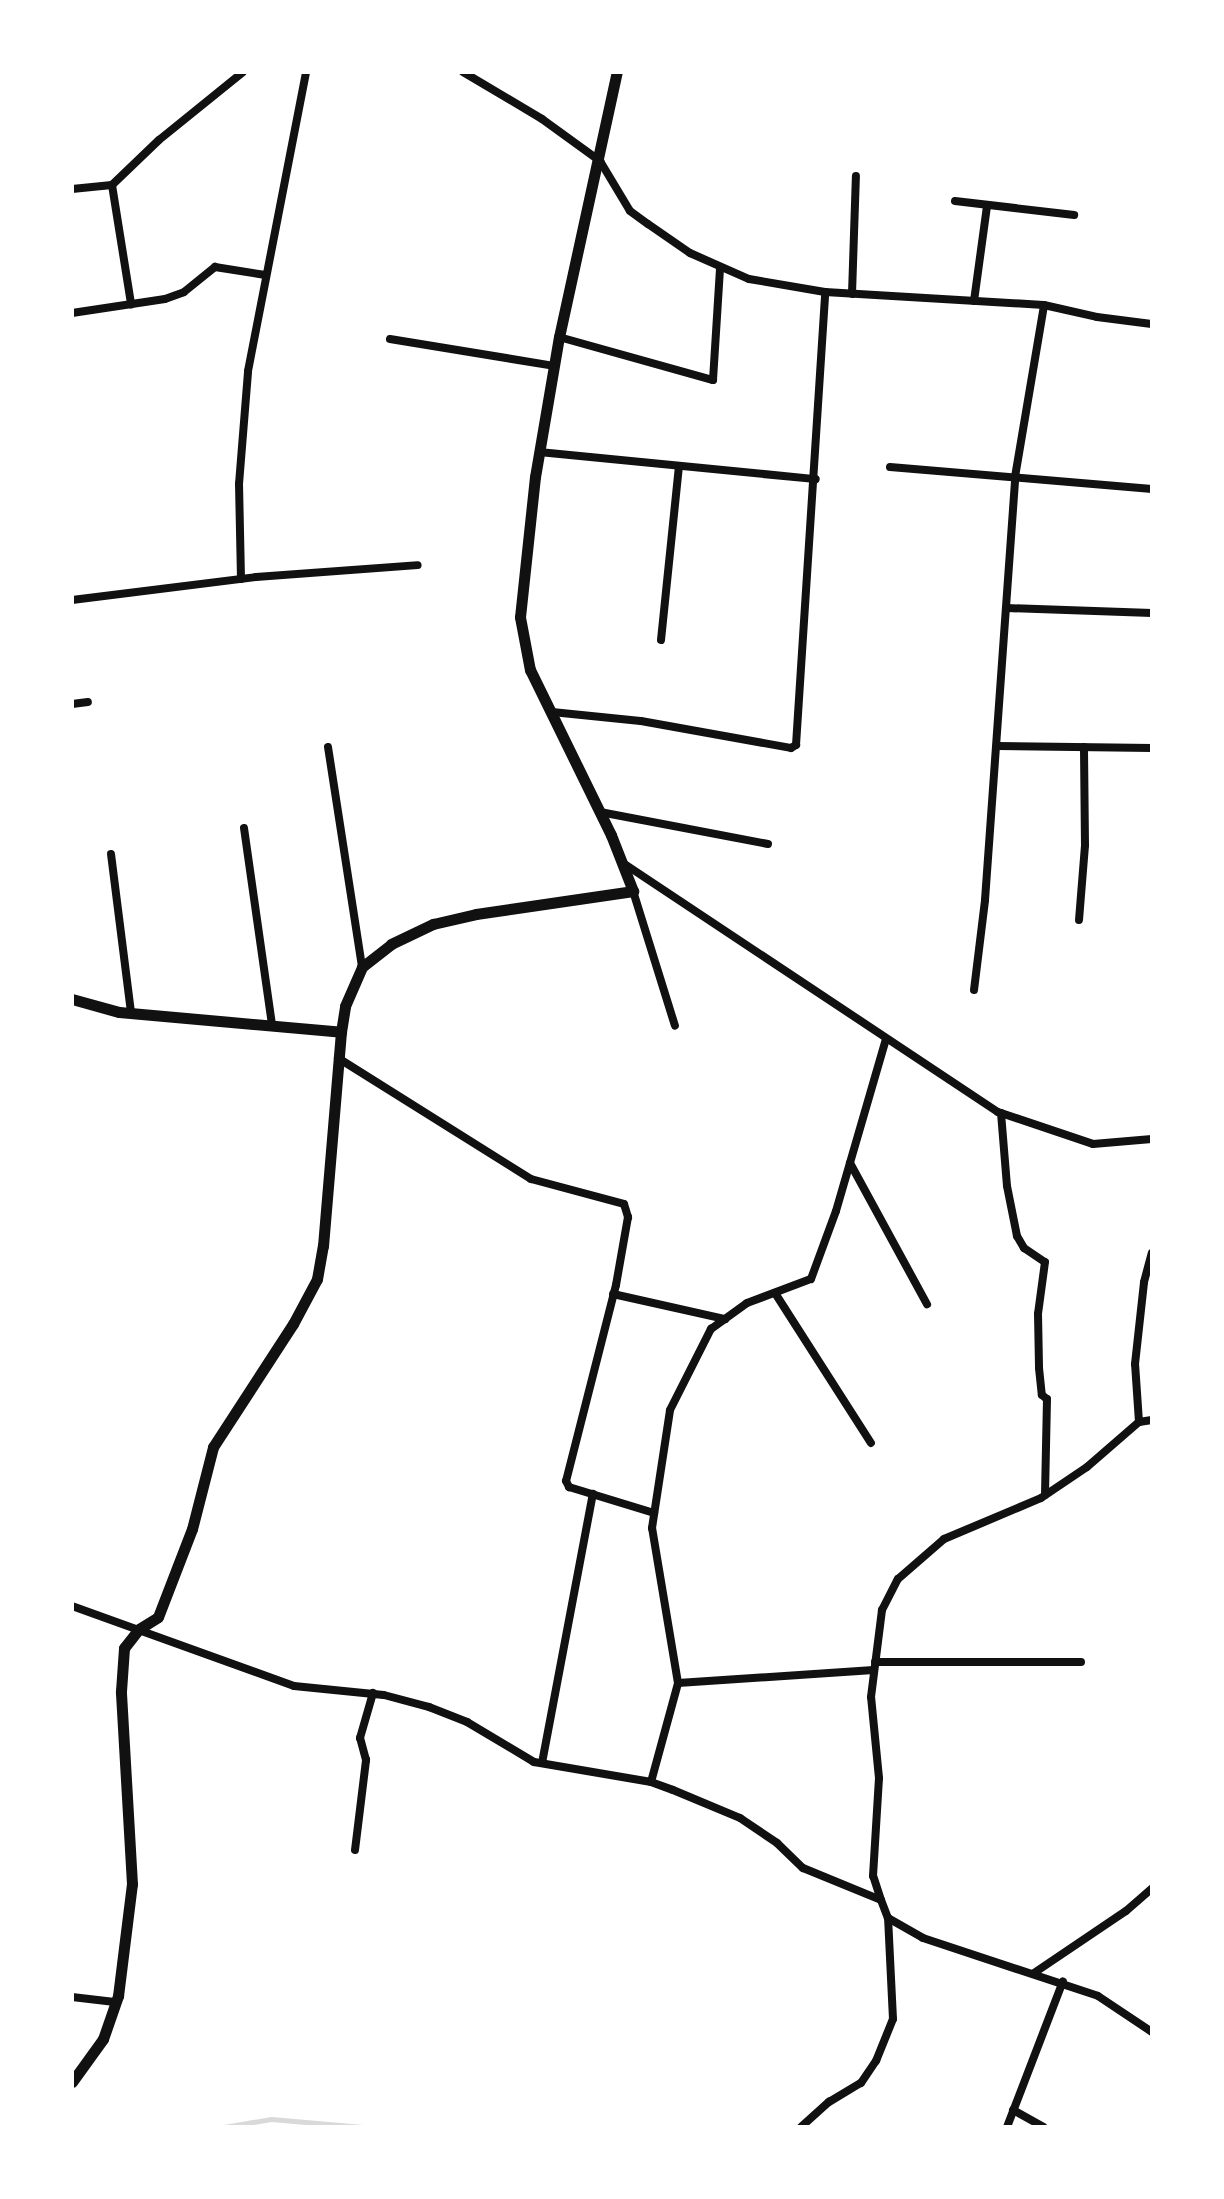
<!DOCTYPE html>
<style>
body{margin:0}
#map{position:relative;width:1224px;height:2199px;overflow:hidden;background:#fff;font-family:Signika,sans-serif}
div>[style]{position:absolute}
[style*='--x']{left:calc(var(--x)*1px);top:calc(var(--y)*1px);width:calc(var(--w)*1px);rotate:calc(var(--a)*1deg)}
.stream>*{height:5px;margin:-2.5px;padding:0 2.5px;transform-origin:2.5px;border-radius:2.5px;background:#d9d9d9}
.minor>*{height:8px;margin:-4px;padding:0 4px;transform-origin:4px;border-radius:4px;background:#111}
.tertiary>*{height:11px;margin:-5.5px;padding:0 5.5px;transform-origin:5.5px;border-radius:5.5px;background:#111}
span{translate:-50% -50%;white-space:nowrap;text-align:center;line-height:1.15;-webkit-text-stroke:7px #fff;paint-order:stroke}
.frame{position:absolute;inset:0;border:74px solid #fff;pointer-events:none}
</style>
<div id="map">
<div class="stream">
<div style="--x:224;--y:2127;--w:48;--a:-9.7"></div>
<div style="--x:271;--y:2119;--w:92;--a:5"></div>
</div>
<div class="minor">
<div style="--x:463;--y:72;--w:92;--a:30.7"></div>
<div style="--x:542;--y:119;--w:72;--a:35.9"></div>
<div style="--x:600;--y:161;--w:58;--a:59"></div>
<div style="--x:630;--y:211;--w:22;--a:36"></div>
<div style="--x:648;--y:224;--w:51;--a:34.6"></div>
<div style="--x:690;--y:253;--w:64;--a:23.8"></div>
<div style="--x:749;--y:279;--w:77;--a:9.7"></div>
<div style="--x:825;--y:292;--w:219;--a:3.4"></div>
<div style="--x:1044;--y:305;--w:54;--a:12.8"></div>
<div style="--x:1097;--y:317;--w:55;--a:7.3"></div>
<div style="--x:112;--y:185;--w:121;--a:80.9"></div>
<div style="--x:72;--y:189;--w:40;--a:-5.7"></div>
<div style="--x:112;--y:185;--w:65;--a:-43.8"></div>
<div style="--x:159;--y:140;--w:108;--a:-39"></div>
<div style="--x:955;--y:201;--w:120;--a:6.7"></div>
<div style="--x:852;--y:294;--w:118;--a:-88.1"></div>
<div style="--x:974;--y:301;--w:96;--a:-82.2"></div>
<div style="--x:72;--y:313;--w:94;--a:-8.6"></div>
<div style="--x:165;--y:299;--w:20;--a:-20"></div>
<div style="--x:184;--y:292;--w:40;--a:-39"></div>
<div style="--x:215;--y:267;--w:51;--a:9.1"></div>
<div style="--x:559;--y:337;--w:160;--a:15.6"></div>
<div style="--x:713;--y:380;--w:112;--a:-86.4"></div>
<div style="--x:390;--y:339;--w:166;--a:9.3"></div>
<div style="--x:539;--y:452;--w:278;--a:5.6"></div>
<div style="--x:890;--y:467;--w:263;--a:4.8"></div>
<div style="--x:241;--y:579;--w:95;--a:-91.2"></div>
<div style="--x:239;--y:484;--w:113;--a:-85.4"></div>
<div style="--x:248;--y:371;--w:305;--a:-79"></div>
<div style="--x:72;--y:600;--w:185;--a:-7.1"></div>
<div style="--x:256;--y:577;--w:162;--a:-4.2"></div>
<div style="--x:1007;--y:608;--w:145;--a:2"></div>
<div style="--x:661;--y:640;--w:175;--a:-84.1"></div>
<div style="--x:72;--y:704;--w:16;--a:-7"></div>
<div style="--x:552;--y:712;--w:89;--a:5.8"></div>
<div style="--x:641;--y:721;--w:152;--a:10.2"></div>
<div style="--x:791;--y:748;--w:6;--a:-31"></div>
<div style="--x:796;--y:745;--w:454;--a:-86.3"></div>
<div style="--x:997;--y:746;--w:155;--a:0.7"></div>
<div style="--x:328;--y:747;--w:223;--a:81.2"></div>
<div style="--x:600;--y:812;--w:171;--a:10.8"></div>
<div style="--x:244;--y:828;--w:199;--a:81.9"></div>
<div style="--x:111;--y:854;--w:160;--a:82.8"></div>
<div style="--x:623;--y:863;--w:450;--a:33.6"></div>
<div style="--x:998;--y:1112;--w:100;--a:18.6"></div>
<div style="--x:1093;--y:1144;--w:59;--a:-4.8"></div>
<div style="--x:633;--y:891;--w:141;--a:72.7"></div>
<div style="--x:1079;--y:920;--w:75;--a:-85.4"></div>
<div style="--x:1085;--y:845;--w:98;--a:-90.6"></div>
<div style="--x:974;--y:990;--w:91;--a:-83"></div>
<div style="--x:985;--y:900;--w:424;--a:-85.9"></div>
<div style="--x:1015;--y:477;--w:174;--a:-80.4"></div>
<div style="--x:338;--y:1058;--w:228;--a:32.1"></div>
<div style="--x:531;--y:1179;--w:96;--a:15"></div>
<div style="--x:624;--y:1204;--w:14;--a:73"></div>
<div style="--x:628;--y:1217;--w:69;--a:100"></div>
<div style="--x:616;--y:1285;--w:202;--a:104.3"></div>
<div style="--x:566;--y:1481;--w:7;--a:63"></div>
<div style="--x:569;--y:1487;--w:89;--a:17"></div>
<div style="--x:1001;--y:1113;--w:73;--a:85.3"></div>
<div style="--x:1007;--y:1186;--w:51;--a:78.7"></div>
<div style="--x:1017;--y:1236;--w:14;--a:60"></div>
<div style="--x:1024;--y:1248;--w:25;--a:34"></div>
<div style="--x:1045;--y:1262;--w:52;--a:97.7"></div>
<div style="--x:1038;--y:1314;--w:54;--a:88.9"></div>
<div style="--x:1039;--y:1368;--w:27;--a:84"></div>
<div style="--x:1042;--y:1395;--w:6;--a:39"></div>
<div style="--x:1047;--y:1399;--w:96;--a:91.2"></div>
<div style="--x:850;--y:1163;--w:161;--a:61.4"></div>
<div style="--x:775;--y:1293;--w:178;--a:57.4"></div>
<div style="--x:613;--y:1294;--w:115;--a:12.6"></div>
<div style="--x:1139;--y:1422;--w:58;--a:-93.9"></div>
<div style="--x:1135;--y:1364;--w:82;--a:-83.7"></div>
<div style="--x:1144;--y:1282;--w:30;--a:-75"></div>
<div style="--x:72;--y:1606;--w:236;--a:19.8"></div>
<div style="--x:294;--y:1686;--w:90;--a:5.7"></div>
<div style="--x:384;--y:1695;--w:47;--a:14.9"></div>
<div style="--x:429;--y:1707;--w:41;--a:21.5"></div>
<div style="--x:467;--y:1722;--w:78;--a:30.8"></div>
<div style="--x:534;--y:1762;--w:119;--a:9.7"></div>
<div style="--x:651;--y:1782;--w:23;--a:20"></div>
<div style="--x:673;--y:1790;--w:73;--a:22.7"></div>
<div style="--x:740;--y:1818;--w:45;--a:34"></div>
<div style="--x:777;--y:1843;--w:36;--a:44"></div>
<div style="--x:803;--y:1868;--w:84;--a:22.3"></div>
<div style="--x:881;--y:1900;--w:19;--a:69"></div>
<div style="--x:888;--y:1918;--w:40;--a:29.7"></div>
<div style="--x:923;--y:1938;--w:184;--a:18.3"></div>
<div style="--x:1098;--y:1996;--w:65;--a:33.7"></div>
<div style="--x:875;--y:1662;--w:206;--a:0"></div>
<div style="--x:678;--y:1683;--w:196;--a:-3.8"></div>
<div style="--x:542;--y:1763;--w:274;--a:-79.3"></div>
<div style="--x:651;--y:1782;--w:103;--a:-74.7"></div>
<div style="--x:678;--y:1683;--w:157;--a:-99.5"></div>
<div style="--x:652;--y:1528;--w:119;--a:-81.3"></div>
<div style="--x:670;--y:1410;--w:91;--a:-63.2"></div>
<div style="--x:711;--y:1329;--w:44;--a:-35.8"></div>
<div style="--x:747;--y:1303;--w:68;--a:-20.6"></div>
<div style="--x:811;--y:1279;--w:72;--a:-69.8"></div>
<div style="--x:836;--y:1211;--w:179;--a:-73.8"></div>
<div style="--x:355;--y:1850;--w:91;--a:-83"></div>
<div style="--x:366;--y:1760;--w:23;--a:-105"></div>
<div style="--x:360;--y:1738;--w:47;--a:-73.9"></div>
<div style="--x:881;--y:1900;--w:25;--a:-108"></div>
<div style="--x:873;--y:1876;--w:98;--a:-86.5"></div>
<div style="--x:879;--y:1778;--w:81;--a:-95.6"></div>
<div style="--x:871;--y:1697;--w:88;--a:-82.8"></div>
<div style="--x:882;--y:1610;--w:35;--a:-63"></div>
<div style="--x:898;--y:1579;--w:61;--a:-41"></div>
<div style="--x:944;--y:1539;--w:105;--a:-22.9"></div>
<div style="--x:1041;--y:1498;--w:55;--a:-34"></div>
<div style="--x:1087;--y:1467;--w:69;--a:-40.9"></div>
<div style="--x:1139;--y:1422;--w:13;--a:-9"></div>
<div style="--x:1034;--y:1973;--w:111;--a:-34"></div>
<div style="--x:1126;--y:1911;--w:35;--a:-41"></div>
<div style="--x:72;--y:1997;--w:43;--a:6.6"></div>
<div style="--x:1013;--y:2110;--w:35;--a:29"></div>
<div style="--x:801;--y:2127;--w:38;--a:-42"></div>
<div style="--x:829;--y:2102;--w:37;--a:-31"></div>
<div style="--x:861;--y:2083;--w:27;--a:-56"></div>
<div style="--x:876;--y:2061;--w:45;--a:-68"></div>
<div style="--x:893;--y:2019;--w:101;--a:-92.8"></div>
<div style="--x:1007;--y:2127;--w:156;--a:-69"></div>
</div>
<div class="tertiary">
<div style="--x:72;--y:999;--w:49;--a:15.5"></div>
<div style="--x:119;--y:1012;--w:223;--a:5.1"></div>
<div style="--x:72;--y:2082;--w:53;--a:-54.2"></div>
<div style="--x:103;--y:2039;--w:46;--a:-70.8"></div>
<div style="--x:118;--y:1996;--w:113;--a:-82.9"></div>
<div style="--x:132;--y:1884;--w:193;--a:-93.3"></div>
<div style="--x:121;--y:1691;--w:43;--a:-86"></div>
<div style="--x:124;--y:1648;--w:24;--a:-52"></div>
<div style="--x:139;--y:1629;--w:22;--a:-32"></div>
<div style="--x:158;--y:1617;--w:94;--a:-68.9"></div>
<div style="--x:192;--y:1529;--w:85;--a:-75.6"></div>
<div style="--x:213;--y:1447;--w:147;--a:-57"></div>
<div style="--x:293;--y:1324;--w:51;--a:-61.9"></div>
<div style="--x:317;--y:1279;--w:34;--a:-80"></div>
<div style="--x:323;--y:1246;--w:215;--a:-85.2"></div>
<div style="--x:341;--y:1032;--w:26;--a:-81"></div>
<div style="--x:345;--y:1006;--w:43;--a:-66.4"></div>
<div style="--x:362;--y:967;--w:37;--a:-38"></div>
<div style="--x:391;--y:944;--w:47;--a:-25.5"></div>
<div style="--x:433;--y:924;--w:44;--a:-13.1"></div>
<div style="--x:476;--y:914;--w:159;--a:-8.3"></div>
<div style="--x:633;--y:891;--w:60;--a:-111.4"></div>
<div style="--x:611;--y:835;--w:184;--a:-116.1"></div>
<div style="--x:530;--y:670;--w:54;--a:-100.7"></div>
<div style="--x:520;--y:617;--w:141;--a:-83.9"></div>
<div style="--x:535;--y:477;--w:142;--a:-80.3"></div>
<div style="--x:559;--y:337;--w:271;--a:-77.7"></div>
</div>
<div class="frame"></div>
</div>
